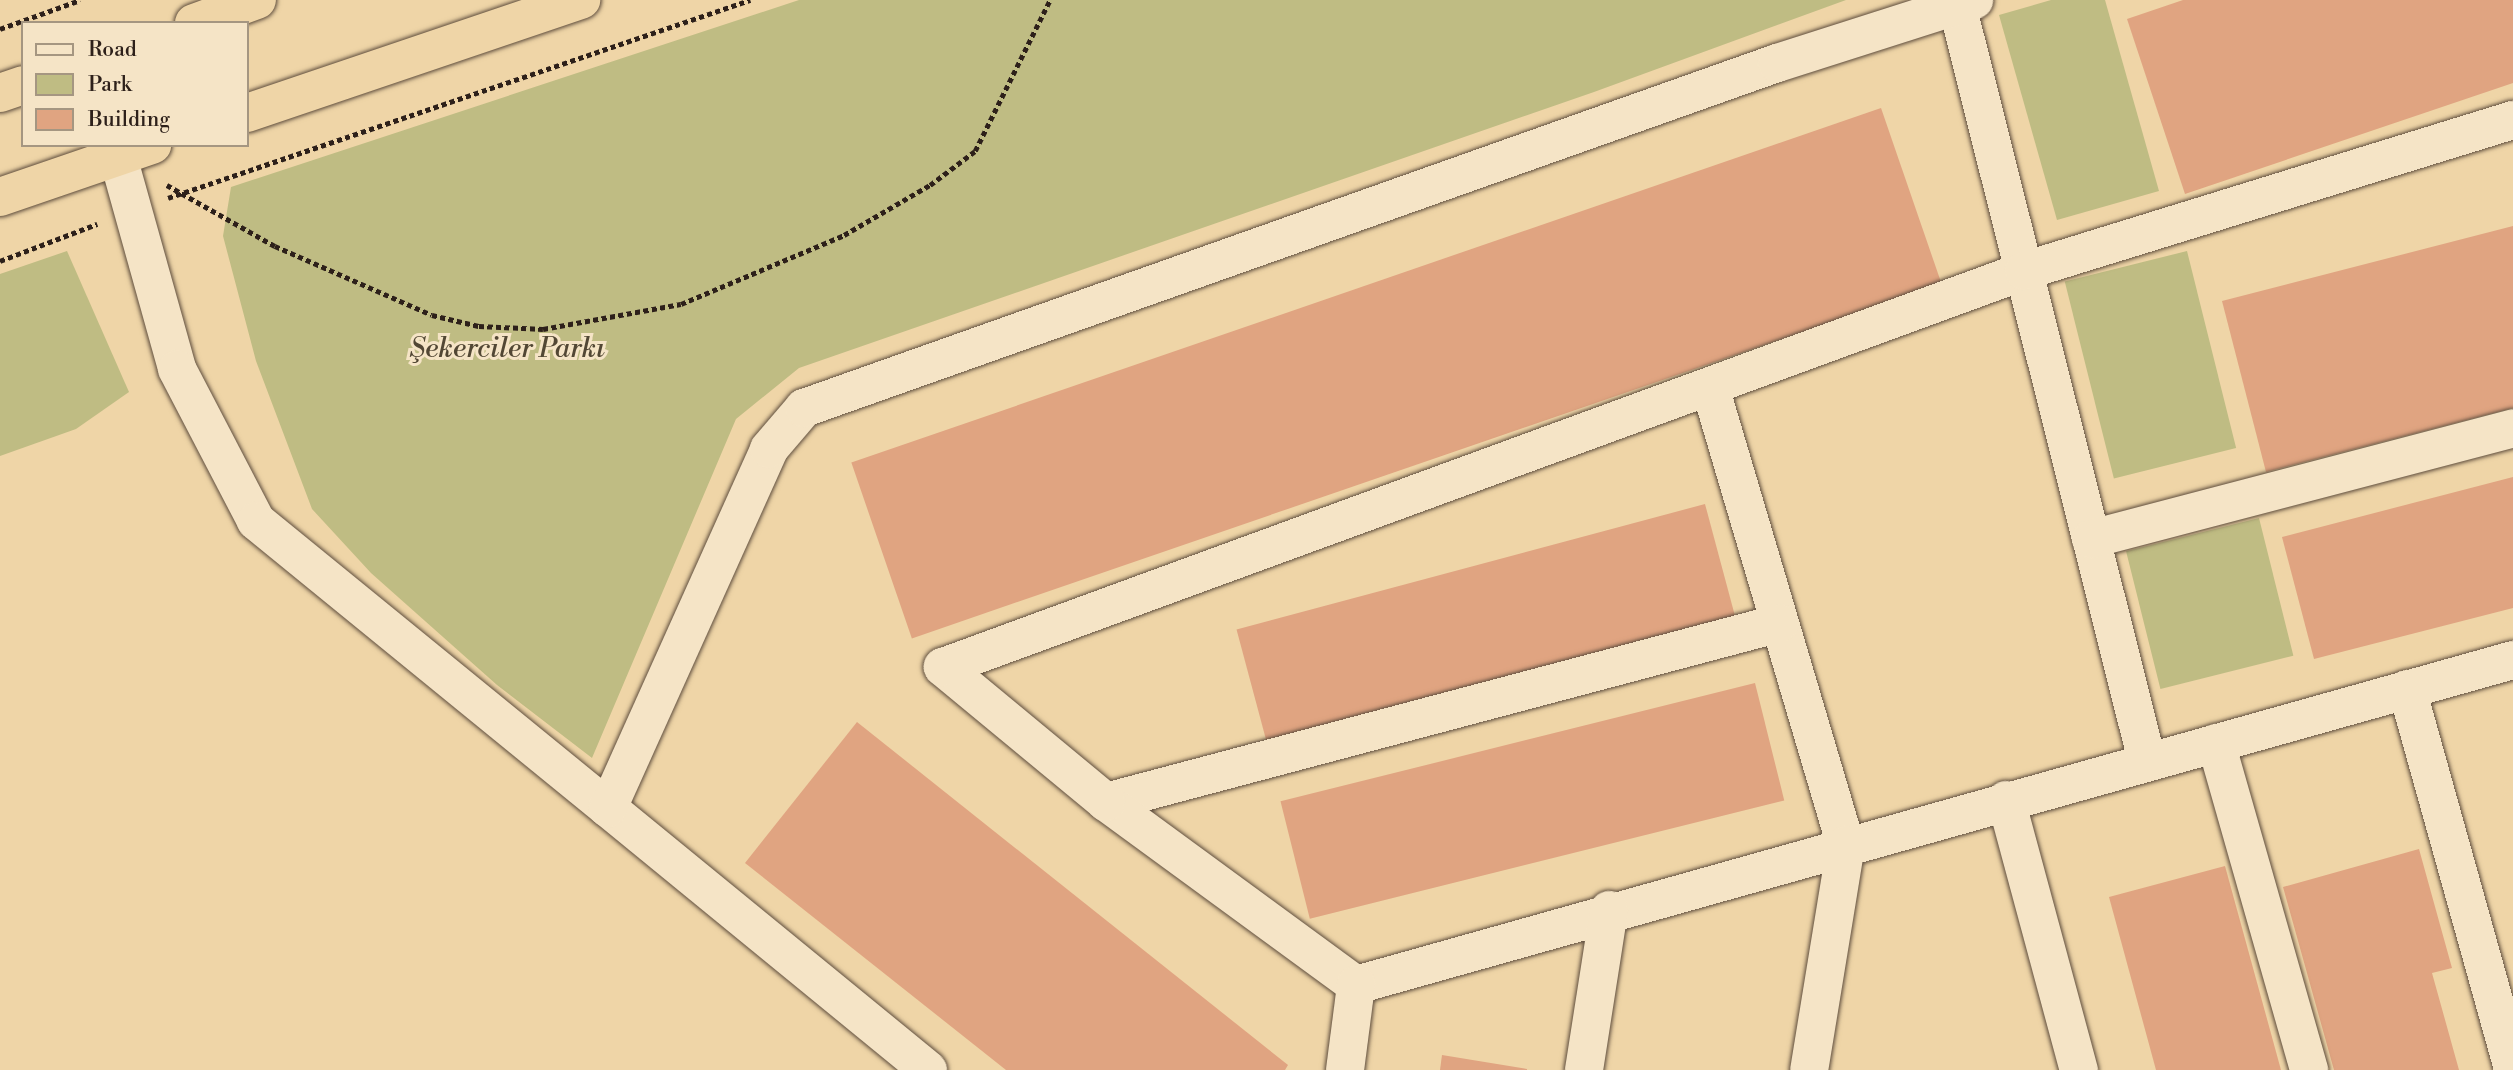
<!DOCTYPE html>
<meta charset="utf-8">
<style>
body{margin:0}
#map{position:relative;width:2513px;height:1070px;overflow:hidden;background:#efd5a7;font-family:"Libre Bodoni",serif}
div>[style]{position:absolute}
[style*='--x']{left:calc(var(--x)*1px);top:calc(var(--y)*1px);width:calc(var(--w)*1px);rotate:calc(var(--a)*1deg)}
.green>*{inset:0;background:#bfbc83;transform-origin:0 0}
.building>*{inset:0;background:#e0a481;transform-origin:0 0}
.path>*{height:4.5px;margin-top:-2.25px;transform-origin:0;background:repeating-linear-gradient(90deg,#2d201a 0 5px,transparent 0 8.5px)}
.roads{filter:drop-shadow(0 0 2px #5e4d3d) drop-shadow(0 0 2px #5e4d3d)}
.street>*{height:38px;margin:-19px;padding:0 19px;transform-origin:19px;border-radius:19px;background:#f5e4c6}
.highway>*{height:38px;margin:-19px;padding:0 19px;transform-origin:19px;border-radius:19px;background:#efd5a7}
span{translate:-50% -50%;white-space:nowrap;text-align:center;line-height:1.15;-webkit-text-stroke:6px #f5e4c6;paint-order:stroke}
.park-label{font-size:28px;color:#524734;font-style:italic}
.legend{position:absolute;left:21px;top:21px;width:228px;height:126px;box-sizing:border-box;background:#f5e4c6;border:2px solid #a59681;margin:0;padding:9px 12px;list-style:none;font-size:21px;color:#2d201a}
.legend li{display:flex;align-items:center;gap:14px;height:35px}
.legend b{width:35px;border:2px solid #a59681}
</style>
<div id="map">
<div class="green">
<div style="clip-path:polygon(799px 0,1846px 0,1594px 92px,799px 368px,736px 419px,592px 758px,497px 685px,371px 573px,312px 509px,256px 361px,223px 236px,231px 187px)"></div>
<div style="clip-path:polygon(2051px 0,2105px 0,2159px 191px,2057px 220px,1999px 15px)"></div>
<div style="clip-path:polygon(67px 251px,129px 392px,76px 429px,0 456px,0 274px)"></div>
<div style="left:2187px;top:251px;width:203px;height:126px;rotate:76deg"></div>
<div style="left:2259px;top:518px;width:142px;height:137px;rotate:76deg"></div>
</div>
<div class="building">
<div style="clip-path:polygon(2183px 0,2513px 0,2513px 83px,2185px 194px,2127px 19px)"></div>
<div style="left:1881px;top:108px;width:186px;height:1089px;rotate:71deg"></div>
<div style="clip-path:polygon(2513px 226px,2513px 408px,2266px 472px,2222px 301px)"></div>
<div style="clip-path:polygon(2513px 477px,2513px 608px,2314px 659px,2282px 537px)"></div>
<div style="left:1705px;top:504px;width:126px;height:485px;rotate:75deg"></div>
<div style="left:1755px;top:683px;width:121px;height:489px;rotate:76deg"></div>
<div style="clip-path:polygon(857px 722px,1288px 1065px,1285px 1070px,1006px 1070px,745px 863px)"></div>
<div style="clip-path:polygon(2419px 849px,2452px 968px,2432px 973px,2459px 1070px,2334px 1070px,2283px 887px)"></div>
<div style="clip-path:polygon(2225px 866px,2281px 1070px,2156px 1070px,2109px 897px)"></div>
<div style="clip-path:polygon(1442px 1055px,1527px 1069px,1527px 1070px,1440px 1070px)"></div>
</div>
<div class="path">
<div style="--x:0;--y:29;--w:85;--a:-19.9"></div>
<div style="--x:167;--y:185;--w:124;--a:29.5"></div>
<div style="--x:275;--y:246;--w:171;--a:23.7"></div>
<div style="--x:432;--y:315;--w:48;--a:13.2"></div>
<div style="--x:479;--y:326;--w:64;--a:2.7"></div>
<div style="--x:543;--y:329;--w:140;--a:-10.3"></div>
<div style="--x:681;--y:304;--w:177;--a:-22.9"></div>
<div style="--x:844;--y:235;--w:99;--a:-30.2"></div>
<div style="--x:930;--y:185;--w:56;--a:-37.1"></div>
<div style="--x:975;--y:151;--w:169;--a:-63.6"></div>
<div style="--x:168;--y:198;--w:615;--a:-18.79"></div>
<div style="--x:0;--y:261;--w:104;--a:-20.9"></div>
</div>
<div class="roads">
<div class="street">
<div style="--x:1957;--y:5;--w:780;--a:75.89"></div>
<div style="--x:118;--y:157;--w:220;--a:74.4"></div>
<div style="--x:177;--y:369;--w:171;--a:62.5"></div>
<div style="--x:256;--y:521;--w:454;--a:39.2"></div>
<div style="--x:1710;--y:387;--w:478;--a:73.5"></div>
<div style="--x:1846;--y:845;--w:228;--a:99.3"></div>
<div style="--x:2091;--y:539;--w:436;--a:-14.7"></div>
<div style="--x:2407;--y:689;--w:395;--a:74.4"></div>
<div style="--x:2216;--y:743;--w:340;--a:74.1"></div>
<div style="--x:2006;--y:800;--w:280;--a:74.9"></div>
<div style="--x:1106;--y:802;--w:697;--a:-14.87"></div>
<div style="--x:1356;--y:985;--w:310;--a:-143.8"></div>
<div style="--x:1106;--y:802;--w:212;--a:-140.4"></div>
<div style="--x:943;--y:667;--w:1151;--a:-20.12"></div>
<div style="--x:2024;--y:271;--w:512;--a:-17.16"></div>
<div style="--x:1356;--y:985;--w:1202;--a:-15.69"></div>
<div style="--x:928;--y:1070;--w:414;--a:-140.7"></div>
<div style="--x:608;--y:808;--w:393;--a:-65.8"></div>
<div style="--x:769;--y:449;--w:54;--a:-49.5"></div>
<div style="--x:804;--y:408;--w:1032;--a:-19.52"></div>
<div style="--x:1777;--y:63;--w:207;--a:-17.7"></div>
<div style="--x:1345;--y:1070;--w:86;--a:-82.6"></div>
<div style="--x:1584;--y:1070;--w:162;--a:-81.1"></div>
</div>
<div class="highway">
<div style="--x:194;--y:23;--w:67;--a:-20.1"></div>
<div style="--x:0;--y:93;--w:24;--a:-19"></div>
<div style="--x:247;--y:113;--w:353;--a:-18.7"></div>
<div style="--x:0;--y:197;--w:161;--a:-18.9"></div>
</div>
</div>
<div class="park-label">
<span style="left:507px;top:349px">Şekerciler Parkı</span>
</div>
<ul class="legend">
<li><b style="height:9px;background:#f5e4c6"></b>Road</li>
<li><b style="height:19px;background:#bfbc83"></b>Park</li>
<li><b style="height:19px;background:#e0a481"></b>Building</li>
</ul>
</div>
